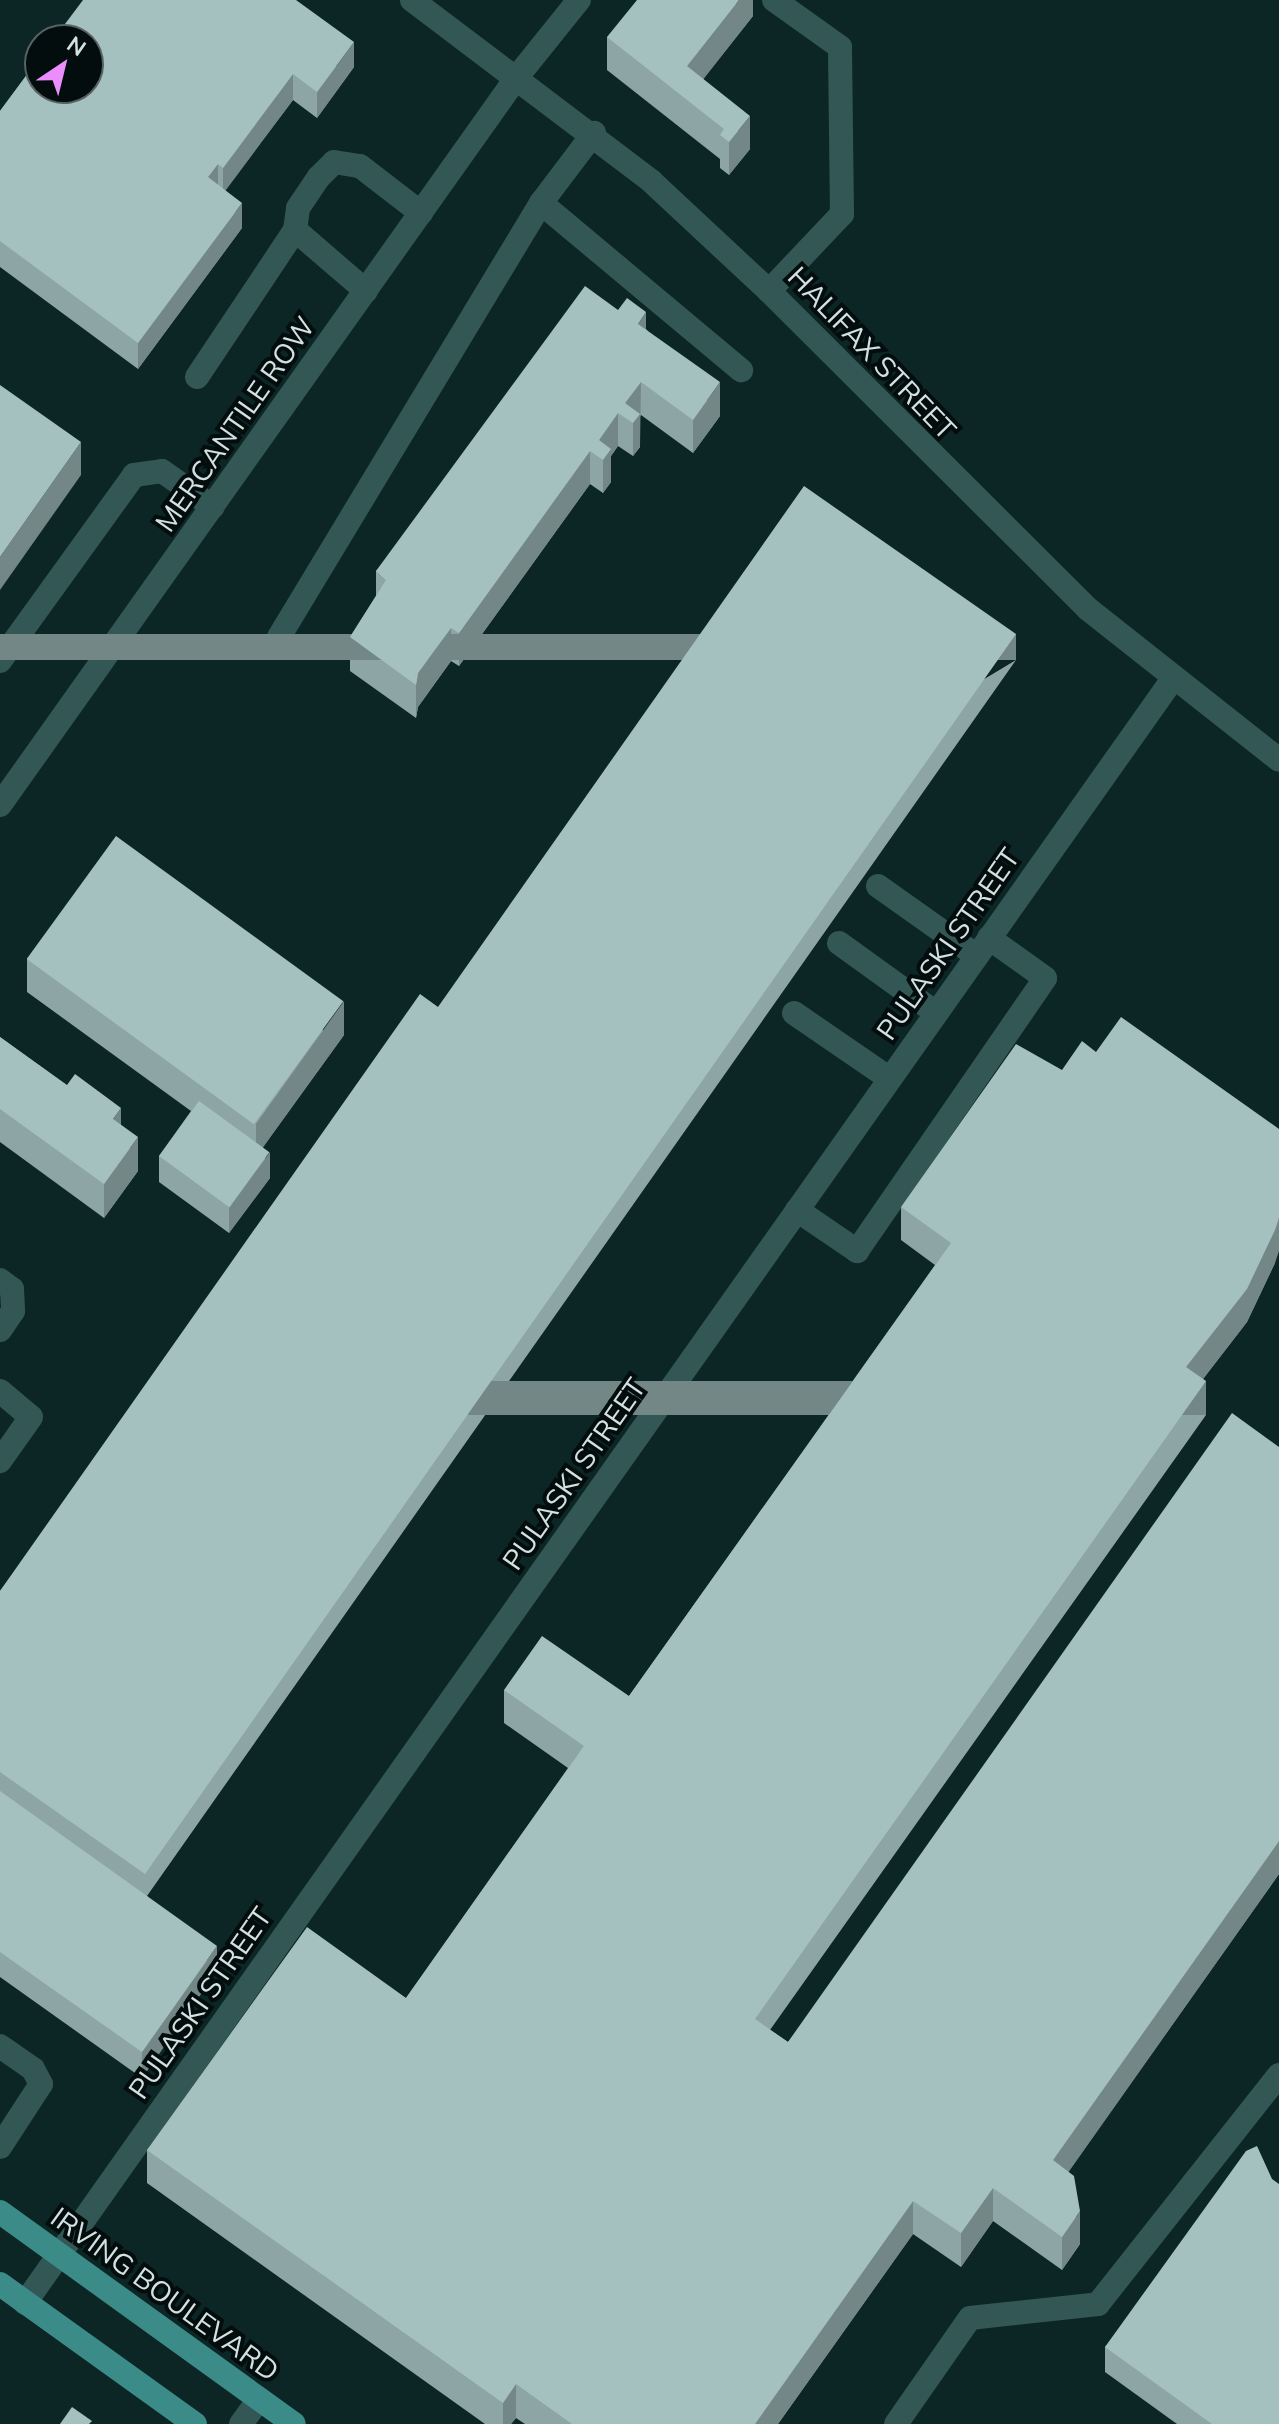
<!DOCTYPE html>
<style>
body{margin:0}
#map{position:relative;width:1279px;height:2424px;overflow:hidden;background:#0c2625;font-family:Mulish,sans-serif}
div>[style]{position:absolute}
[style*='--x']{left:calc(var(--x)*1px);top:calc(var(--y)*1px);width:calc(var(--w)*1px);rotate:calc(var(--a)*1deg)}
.minor>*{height:24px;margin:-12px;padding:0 12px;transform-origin:12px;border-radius:12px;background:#335755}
.major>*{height:24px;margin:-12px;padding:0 12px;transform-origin:12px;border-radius:12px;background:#3b8c89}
.wall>*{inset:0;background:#8da6a5}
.shaded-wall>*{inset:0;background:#738786;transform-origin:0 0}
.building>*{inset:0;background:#a4c1c0;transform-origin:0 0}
span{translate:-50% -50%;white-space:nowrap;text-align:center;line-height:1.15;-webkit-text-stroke:8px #040d0d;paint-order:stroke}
.street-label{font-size:28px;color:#d3e2e1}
.north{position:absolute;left:24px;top:24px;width:80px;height:80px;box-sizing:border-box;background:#040d0d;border:2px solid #576262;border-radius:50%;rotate:35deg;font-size:22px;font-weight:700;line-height:32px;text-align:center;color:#d3e2e1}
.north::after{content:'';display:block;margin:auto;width:28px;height:36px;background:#eb8dfb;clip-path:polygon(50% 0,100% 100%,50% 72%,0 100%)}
</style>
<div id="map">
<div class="minor">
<div style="--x:412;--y:0;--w:300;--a:37.1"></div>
<div style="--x:651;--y:181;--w:161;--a:43"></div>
<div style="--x:769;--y:291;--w:450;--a:44.9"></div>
<div style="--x:1088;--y:609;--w:243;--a:38.3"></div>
<div style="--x:541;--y:203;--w:261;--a:39.9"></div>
<div style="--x:366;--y:291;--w:94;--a:-139.3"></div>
<div style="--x:295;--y:230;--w:22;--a:-82"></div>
<div style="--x:298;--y:208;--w:37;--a:-56"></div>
<div style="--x:319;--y:177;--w:21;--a:-45"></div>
<div style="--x:334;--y:162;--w:26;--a:9"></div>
<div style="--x:360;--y:166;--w:77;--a:37.6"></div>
<div style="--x:769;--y:291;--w:106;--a:-46.5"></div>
<div style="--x:842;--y:214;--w:167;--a:-90.7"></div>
<div style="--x:840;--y:47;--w:81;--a:-144.5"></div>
<div style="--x:197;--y:377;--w:177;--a:-56.3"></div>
<div style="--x:279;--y:637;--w:507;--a:-58.88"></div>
<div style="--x:541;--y:203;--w:88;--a:-52.9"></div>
<div style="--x:0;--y:661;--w:229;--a:-54.2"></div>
<div style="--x:134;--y:475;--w:28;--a:-8"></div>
<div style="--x:162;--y:471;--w:62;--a:35.2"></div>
<div style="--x:0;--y:805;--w:893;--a:-54.62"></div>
<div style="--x:517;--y:77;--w:99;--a:-51.2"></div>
<div style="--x:878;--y:886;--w:121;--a:35.3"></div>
<div style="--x:839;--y:943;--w:120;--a:35.8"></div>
<div style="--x:794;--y:1013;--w:116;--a:34.5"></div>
<div style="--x:797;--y:1210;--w:73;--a:34.3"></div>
<div style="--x:857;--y:1251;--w:331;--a:-55.4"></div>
<div style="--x:1045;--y:978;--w:69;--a:-144.5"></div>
<div style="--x:0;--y:1280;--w:15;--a:37"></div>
<div style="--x:12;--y:1289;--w:22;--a:87"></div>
<div style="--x:13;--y:1311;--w:23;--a:124"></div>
<div style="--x:0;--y:1391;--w:40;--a:40"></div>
<div style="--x:31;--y:1417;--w:54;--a:125.2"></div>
<div style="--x:0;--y:2046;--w:40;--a:34.9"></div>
<div style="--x:33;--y:2069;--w:17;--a:62"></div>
<div style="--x:41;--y:2084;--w:75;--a:123.1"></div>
<div style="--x:25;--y:2303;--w:1987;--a:-54.75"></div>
<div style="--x:241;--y:2424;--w:31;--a:-54"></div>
<div style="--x:896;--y:2424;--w:129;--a:-55.1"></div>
<div style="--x:970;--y:2318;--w:129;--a:-6.2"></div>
<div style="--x:1098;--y:2304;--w:292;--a:-51.7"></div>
</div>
<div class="major">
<div style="--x:0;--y:2212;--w:362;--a:35.8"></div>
<div style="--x:0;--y:2284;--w:240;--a:35.7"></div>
</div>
<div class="wall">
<div style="clip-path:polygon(753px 0,753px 16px,703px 79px,750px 149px,729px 175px,720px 168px,720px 159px,607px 70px,607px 37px)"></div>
<div style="clip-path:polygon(40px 57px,354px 67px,317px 118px,293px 100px,225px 190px,242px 228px,138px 369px,0 267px,0 111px)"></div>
<div style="clip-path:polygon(646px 329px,720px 416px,693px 453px,641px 415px,640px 417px,640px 447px,633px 456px,618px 446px,611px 456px,611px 482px,603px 493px,590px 484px,459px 666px,451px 661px,418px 707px,416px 718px,350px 671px,350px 637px,376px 596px,376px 571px)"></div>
<div style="clip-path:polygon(1016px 660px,147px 1896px,217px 1971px,142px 2078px,0 1977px,0 1591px,438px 1007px)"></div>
<div style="clip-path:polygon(27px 959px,344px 1035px,263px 1147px,270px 1178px,229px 1233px,159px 1182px,159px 1156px,191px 1111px,27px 992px)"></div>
<div style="clip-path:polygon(0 1037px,121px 1125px,138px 1171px,104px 1218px,0 1142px)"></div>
<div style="clip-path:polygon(901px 1207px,1275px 1263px,1247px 1322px,1203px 1379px,1206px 1415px,770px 2030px,788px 2042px,1279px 1447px,1279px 1874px,1068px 2172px,1080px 2244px,1062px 2270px,993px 2221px,961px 2267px,913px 2234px,778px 2424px,525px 2424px,516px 2418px,511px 2424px,485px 2424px,147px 2183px,147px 2150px,406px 1998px,568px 1768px,504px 1723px,504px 1690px,629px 1696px,935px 1265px,901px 1240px)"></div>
<div style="clip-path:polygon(1272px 2179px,1279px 2424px,1177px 2424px,1105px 2372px,1105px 2347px)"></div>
</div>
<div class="shaded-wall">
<div style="clip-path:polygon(739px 0,753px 0,753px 16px,687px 100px,687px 66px)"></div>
<div style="clip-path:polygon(354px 42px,354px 67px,317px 118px,317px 92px)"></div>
<div style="clip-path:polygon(293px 74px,293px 100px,223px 194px,223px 168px)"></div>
<div style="clip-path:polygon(750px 116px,750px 149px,729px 175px,729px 142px)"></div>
<div style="clip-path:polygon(218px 164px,218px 190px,208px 177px)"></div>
<div style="clip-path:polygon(242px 203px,242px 228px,138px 369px,138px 343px)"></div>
<div style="clip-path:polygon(646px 312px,646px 346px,638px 324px)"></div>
<div style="clip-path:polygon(641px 382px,640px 447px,633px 456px,633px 423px,625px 403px)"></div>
<div style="clip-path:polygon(720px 382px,720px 416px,693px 453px,693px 420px)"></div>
<div style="clip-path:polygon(618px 413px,618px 446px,611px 456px,611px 482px,603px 493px,603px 460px,599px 440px)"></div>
<div style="clip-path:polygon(81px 442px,81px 475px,0 590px,0 557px)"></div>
<div style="clip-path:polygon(590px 451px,590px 484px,459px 666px,459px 633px)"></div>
<div style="clip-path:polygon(451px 628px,451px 661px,418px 707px,416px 718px,416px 685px,418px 673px)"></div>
<div style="left:1016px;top:634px;width:26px;height:1515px;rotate:90deg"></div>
<div style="clip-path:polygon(344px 1001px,344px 1035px,256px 1157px,256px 1124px)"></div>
<div style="clip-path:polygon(121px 1108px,121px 1141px,113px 1119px)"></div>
<div style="clip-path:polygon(138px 1137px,138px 1171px,104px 1218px,104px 1184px)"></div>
<div style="clip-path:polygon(270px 1152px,270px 1178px,229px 1233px,229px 1208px)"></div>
<div style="clip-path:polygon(1279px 1218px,1279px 1251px,1275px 1263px,1247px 1322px,1186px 1401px,1186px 1367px)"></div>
<div style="left:1206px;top:1381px;width:34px;height:781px;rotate:90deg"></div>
<div style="clip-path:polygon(1279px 1841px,1279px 1874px,1053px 2194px,1053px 2160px)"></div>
<div style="clip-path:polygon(217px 1946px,217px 1971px,142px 2078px,142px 2052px)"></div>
<div style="clip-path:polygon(993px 2188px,993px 2221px,961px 2267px,961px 2233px)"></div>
<div style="clip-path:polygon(913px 2201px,913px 2234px,778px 2424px,755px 2424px)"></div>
<div style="clip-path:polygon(1080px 2211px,1080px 2244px,1062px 2270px,1062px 2237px)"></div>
<div style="clip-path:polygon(516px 2384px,516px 2418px,511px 2424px,503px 2424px,503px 2403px)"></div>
</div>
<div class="building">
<div style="clip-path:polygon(83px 0,296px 0,354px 42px,317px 92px,293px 74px,223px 168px,218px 164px,208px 177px,242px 203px,138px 343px,0 241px,0 111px,40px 57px,40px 88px,88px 88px,88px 40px,53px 40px)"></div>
<div style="clip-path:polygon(637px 0,739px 0,687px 66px,750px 116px,729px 142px,720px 135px,724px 129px,607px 37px)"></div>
<div style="clip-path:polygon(585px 286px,618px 310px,627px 298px,646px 312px,638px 324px,720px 382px,693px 420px,641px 382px,625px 403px,640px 414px,633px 423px,618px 413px,599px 440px,611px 449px,603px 460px,590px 451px,459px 633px,451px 628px,418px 673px,416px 685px,350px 637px,386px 580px,376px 571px)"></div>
<div style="clip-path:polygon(0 385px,81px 442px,0 557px)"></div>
<div style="clip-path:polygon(804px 486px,1016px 634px,145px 1874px,0 1772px,0 1591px,420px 994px,438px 1007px)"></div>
<div style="left:116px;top:836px;width:281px;height:152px;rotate:36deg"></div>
<div style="clip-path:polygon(1121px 1017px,1279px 1129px,1279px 1218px,1275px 1230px,1247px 1289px,1186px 1367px,1206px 1381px,755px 2019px,788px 2042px,1232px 1413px,1279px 1447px,1279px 1841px,1053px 2160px,1074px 2176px,1080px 2211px,1062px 2237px,993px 2188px,961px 2233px,913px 2201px,755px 2424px,572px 2424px,516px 2384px,503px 2403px,147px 2150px,307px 1927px,406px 1998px,584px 1746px,504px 1690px,542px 1636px,629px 1696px,951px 1243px,901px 1207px,1016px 1044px,1062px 1070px,1082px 1041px,1096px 1052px)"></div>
<div style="clip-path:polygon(0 1037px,67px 1085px,75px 1074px,121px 1108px,113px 1119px,138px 1137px,104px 1184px,0 1109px)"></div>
<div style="left:199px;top:1101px;width:87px;height:68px;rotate:36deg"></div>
<div style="clip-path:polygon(0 1791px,217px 1946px,142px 2052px,0 1952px)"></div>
<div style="clip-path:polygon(1257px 2146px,1272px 2179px,1279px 2184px,1279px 2424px,1212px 2424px,1105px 2347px,1246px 2151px)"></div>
<div style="clip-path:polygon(72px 2407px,92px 2421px,89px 2424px,60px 2424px)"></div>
</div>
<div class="street-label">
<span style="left:872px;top:353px;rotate:46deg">HALIFAX STREET</span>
<span style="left:235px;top:424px;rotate:-55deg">MERCANTILE ROW</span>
<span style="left:948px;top:944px;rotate:-55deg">PULASKI STREET</span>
<span style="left:574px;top:1474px;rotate:-55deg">PULASKI STREET</span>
<span style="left:200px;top:2003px;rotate:-55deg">PULASKI STREET</span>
<span style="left:165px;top:2294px;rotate:36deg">IRVING BOULEVARD</span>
</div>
<div class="north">N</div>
</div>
